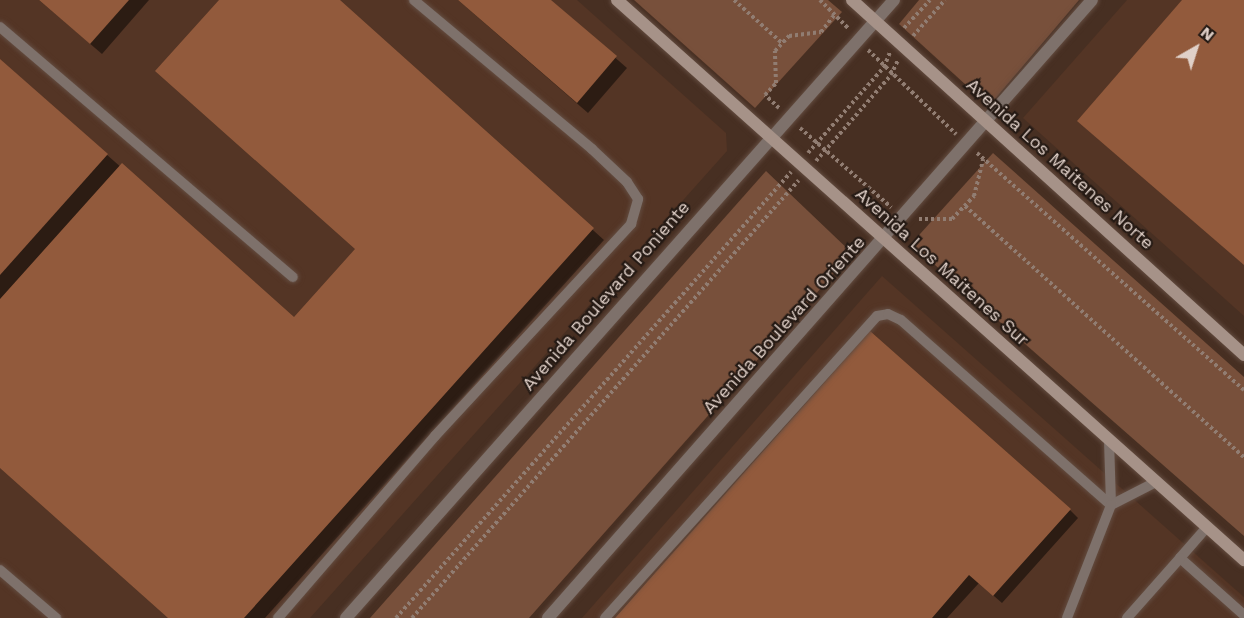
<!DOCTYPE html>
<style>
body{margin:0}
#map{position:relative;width:1244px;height:618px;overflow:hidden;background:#472f22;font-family:"Work Sans",sans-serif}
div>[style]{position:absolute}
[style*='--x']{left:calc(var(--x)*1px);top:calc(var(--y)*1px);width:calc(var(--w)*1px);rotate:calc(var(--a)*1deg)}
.built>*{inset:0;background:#543525}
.green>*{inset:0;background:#78503b}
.shadow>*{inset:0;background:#0007}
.building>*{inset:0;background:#925a3c}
.path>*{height:4px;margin-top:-2px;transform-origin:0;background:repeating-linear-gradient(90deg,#917d72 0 3px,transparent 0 6px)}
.roads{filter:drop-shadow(0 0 2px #634c40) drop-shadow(0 0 2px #634c40)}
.lane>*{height:10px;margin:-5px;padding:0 5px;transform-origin:5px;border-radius:5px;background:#7e716b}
.street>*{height:12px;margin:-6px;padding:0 6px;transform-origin:6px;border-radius:6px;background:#7e716b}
.secondary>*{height:12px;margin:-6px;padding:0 6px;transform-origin:6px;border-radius:6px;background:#a69288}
span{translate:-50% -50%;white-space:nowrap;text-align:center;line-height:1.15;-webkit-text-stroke:4.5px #251a14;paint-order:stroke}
.street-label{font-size:18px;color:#e0d0c8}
.north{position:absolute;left:1166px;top:18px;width:60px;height:60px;-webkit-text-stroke:4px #251a14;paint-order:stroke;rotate:39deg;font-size:16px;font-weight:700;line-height:24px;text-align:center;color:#e0d0c8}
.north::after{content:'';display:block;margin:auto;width:21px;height:27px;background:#e0d0c8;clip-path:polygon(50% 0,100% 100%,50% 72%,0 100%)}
</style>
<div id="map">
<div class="built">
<div style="clip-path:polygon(0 0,577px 0,726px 133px,727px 151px,310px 618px,0 618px)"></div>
<div style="clip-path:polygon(1127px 0,1244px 0,1244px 316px,1023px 118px)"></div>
<div style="clip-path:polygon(882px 276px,1244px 597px,1244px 618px,582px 618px)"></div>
</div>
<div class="green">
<div style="clip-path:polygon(634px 0,828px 0,842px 12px,755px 108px)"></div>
<div style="clip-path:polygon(919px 0,1079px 0,989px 106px,899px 24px)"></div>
<div style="clip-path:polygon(993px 153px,1244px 377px,1244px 536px,911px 244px)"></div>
<div style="clip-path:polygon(766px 171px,852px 253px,529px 618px,370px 618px)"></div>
</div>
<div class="shadow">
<div style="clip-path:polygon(39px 0,149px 0,102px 54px)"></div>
<div style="clip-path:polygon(221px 0,338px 0,604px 240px,265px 618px,169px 618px,0 467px,0 61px,294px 319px,356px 250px)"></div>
<div style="clip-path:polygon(458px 0,549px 0,627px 68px,588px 113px)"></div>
<div style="clip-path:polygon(1070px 510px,1078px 518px,1002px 603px,979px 583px,947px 618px,617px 618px)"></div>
</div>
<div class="building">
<div style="clip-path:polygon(39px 0,129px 0,90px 44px)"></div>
<div style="clip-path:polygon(219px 0,340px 0,594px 228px,244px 618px,168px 618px,0 468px,0 299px,122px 163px,294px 317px,355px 249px,155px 71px)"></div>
<div style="clip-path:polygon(458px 0,551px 0,617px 56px,577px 103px)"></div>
<div style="clip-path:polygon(1182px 0,1244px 0,1244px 265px,1077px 121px)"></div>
<div style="clip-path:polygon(0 59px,108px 154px,0 275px)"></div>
<div style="clip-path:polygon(870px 331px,1071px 509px,993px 596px,969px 575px,932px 618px,615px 618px)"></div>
</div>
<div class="path">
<div style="--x:734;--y:0;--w:64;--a:41.9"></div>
<div style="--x:820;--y:0;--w:41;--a:45"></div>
<div style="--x:904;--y:28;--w:38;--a:-47"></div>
<div style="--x:913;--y:36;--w:48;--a:-48.4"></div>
<div style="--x:868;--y:50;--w:122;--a:43.7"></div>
<div style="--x:779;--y:108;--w:19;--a:-137"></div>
<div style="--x:765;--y:95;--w:16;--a:-47"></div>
<div style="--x:776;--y:83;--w:32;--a:-92"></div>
<div style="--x:775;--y:51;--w:21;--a:-47"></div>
<div style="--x:789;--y:36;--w:32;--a:-7"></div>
<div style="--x:821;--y:32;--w:23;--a:-52"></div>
<div style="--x:800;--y:128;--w:121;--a:41"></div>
<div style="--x:808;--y:153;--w:115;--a:-48.5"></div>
<div style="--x:884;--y:67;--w:16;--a:-68"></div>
<div style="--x:977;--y:153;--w:357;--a:41.6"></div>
<div style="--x:816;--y:161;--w:114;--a:-48.9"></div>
<div style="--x:891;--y:75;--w:17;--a:-65"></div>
<div style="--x:965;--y:206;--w:375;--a:42"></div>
<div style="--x:919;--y:219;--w:33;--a:0"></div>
<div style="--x:952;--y:219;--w:32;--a:-46"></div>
<div style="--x:974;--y:196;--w:38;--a:-76"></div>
<div style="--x:396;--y:618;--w:596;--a:-48.47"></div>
<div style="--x:412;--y:618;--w:584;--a:-48.54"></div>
</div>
<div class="roads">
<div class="lane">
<div style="--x:0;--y:27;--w:385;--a:40.5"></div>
<div style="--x:1109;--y:440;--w:65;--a:88.2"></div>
<div style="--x:1111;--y:505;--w:51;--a:-27.1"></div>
<div style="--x:1207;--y:527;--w:41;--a:131.1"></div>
<div style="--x:1180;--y:558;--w:86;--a:41.7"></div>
<div style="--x:0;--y:570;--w:74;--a:40.6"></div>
<div style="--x:278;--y:618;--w:240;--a:-49.2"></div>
<div style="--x:435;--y:436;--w:289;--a:-47.2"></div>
<div style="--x:631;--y:224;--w:26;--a:-74"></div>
<div style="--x:638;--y:199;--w:20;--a:-123"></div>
<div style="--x:627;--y:182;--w:48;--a:-136.7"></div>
<div style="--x:592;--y:149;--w:232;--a:-140.1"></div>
<div style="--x:605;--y:618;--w:406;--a:-48"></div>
<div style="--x:877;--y:316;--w:11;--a:-10"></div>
<div style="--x:888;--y:314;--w:14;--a:25"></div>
<div style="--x:901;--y:320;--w:280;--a:41.4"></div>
<div style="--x:1111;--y:505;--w:121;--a:111.3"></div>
<div style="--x:1127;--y:618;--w:80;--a:-48.5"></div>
</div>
<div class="street">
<div style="--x:346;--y:618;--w:826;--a:-48.44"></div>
<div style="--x:548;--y:618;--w:823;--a:-48.64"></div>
</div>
<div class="secondary">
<div style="--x:617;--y:0;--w:841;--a:41.77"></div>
<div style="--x:852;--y:0;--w:529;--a:42.16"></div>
</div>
</div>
<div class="street-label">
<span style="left:1060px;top:164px;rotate:42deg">Avenida Los Maitenes Norte</span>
<span style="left:942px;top:267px;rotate:42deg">Avenida Los Maitenes Sur</span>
<span style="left:606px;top:296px;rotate:-49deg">Avenida Boulevard Poniente</span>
<span style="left:784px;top:325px;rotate:-48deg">Avenida Boulevard Oriente</span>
</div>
<div class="north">N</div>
</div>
